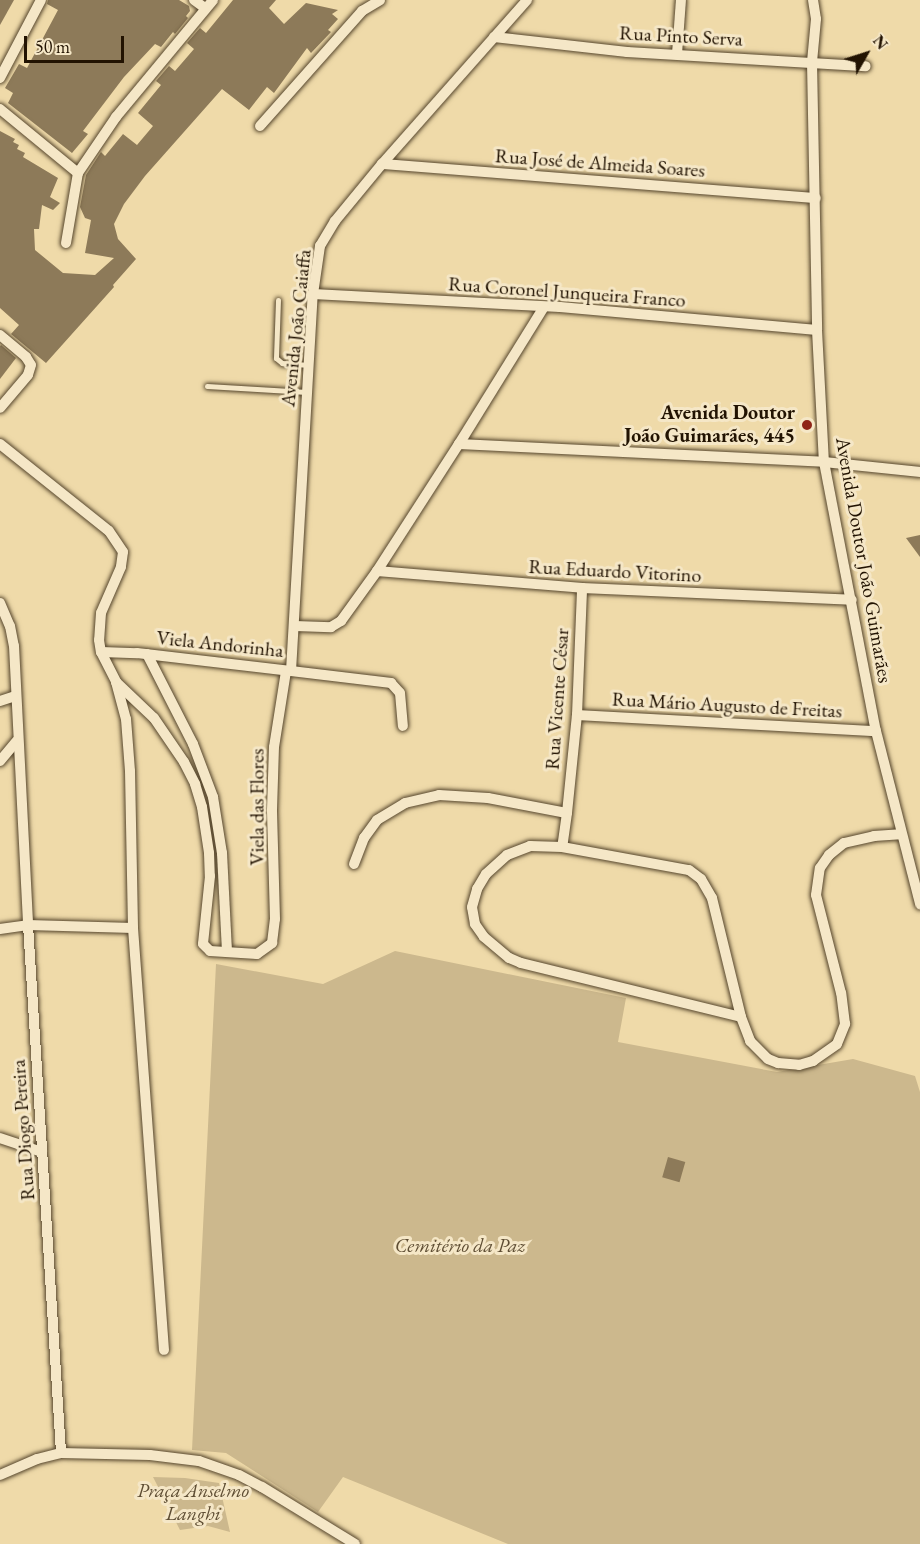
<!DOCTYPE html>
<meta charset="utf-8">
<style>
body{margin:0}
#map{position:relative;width:920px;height:1544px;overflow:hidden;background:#efdaa9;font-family:"EB Garamond",serif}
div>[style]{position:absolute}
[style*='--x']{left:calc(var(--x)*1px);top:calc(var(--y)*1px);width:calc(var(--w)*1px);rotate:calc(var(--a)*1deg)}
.green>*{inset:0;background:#ccb88d}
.building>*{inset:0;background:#8d7a59;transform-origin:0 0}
.roads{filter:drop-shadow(0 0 2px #55452c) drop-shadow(0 0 2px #55452c)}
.lane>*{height:5px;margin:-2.5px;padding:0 2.5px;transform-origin:2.5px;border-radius:2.5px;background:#f5e7c7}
.street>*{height:10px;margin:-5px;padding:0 5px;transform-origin:5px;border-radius:5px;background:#f5e7c7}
.dots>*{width:16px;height:16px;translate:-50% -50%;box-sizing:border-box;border:3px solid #f5e7c7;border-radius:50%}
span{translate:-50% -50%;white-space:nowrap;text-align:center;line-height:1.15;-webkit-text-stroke:6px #f5e7c7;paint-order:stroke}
.street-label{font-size:20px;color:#221302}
.poi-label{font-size:20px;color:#221302;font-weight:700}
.right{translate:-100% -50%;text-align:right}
.park-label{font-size:20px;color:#5e4d33;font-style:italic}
.north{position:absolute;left:836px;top:24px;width:60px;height:60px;-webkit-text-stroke:4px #f5e7c7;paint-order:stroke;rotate:51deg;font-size:16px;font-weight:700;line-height:24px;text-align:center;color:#221302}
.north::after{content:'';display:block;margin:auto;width:21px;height:27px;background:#221302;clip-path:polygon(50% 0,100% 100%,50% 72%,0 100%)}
.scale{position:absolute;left:24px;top:36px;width:100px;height:27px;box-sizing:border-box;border:3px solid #221302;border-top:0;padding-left:8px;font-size:18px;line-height:21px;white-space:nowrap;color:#221302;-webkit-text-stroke:4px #f5e7c7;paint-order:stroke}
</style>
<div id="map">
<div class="green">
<div style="clip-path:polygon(395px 951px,626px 998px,618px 1042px,777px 1072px,853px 1059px,915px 1076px,920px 1092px,920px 1544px,508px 1544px,343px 1477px,318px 1512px,226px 1453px,192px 1450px,216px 964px,323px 984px)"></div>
<div style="clip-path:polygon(153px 1477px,185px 1478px,219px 1483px,230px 1532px,208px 1526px,180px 1530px)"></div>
</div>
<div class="building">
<div style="clip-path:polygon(0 0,14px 0,0 25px)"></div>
<div style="clip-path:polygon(48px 0,179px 0,189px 6px,190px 11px,186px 16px,188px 18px,175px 34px,173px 32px,161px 47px,155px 44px,124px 77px,83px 131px,88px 134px,72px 153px,8px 103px,13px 93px,5px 88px,19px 64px,27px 68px,58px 10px,47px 4px)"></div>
<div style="clip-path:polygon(233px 0,276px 0,269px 8px,284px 24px,306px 3px,338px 10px,332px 14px,338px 19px,328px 30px,331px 32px,311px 53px,307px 48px,274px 93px,267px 87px,249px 110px,222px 89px,145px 176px,124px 204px,114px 224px,118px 239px,136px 259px,113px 285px,114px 287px,46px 363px,11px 334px,19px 325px,0 308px,0 131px,15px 139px,13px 142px,19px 145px,17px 149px,25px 153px,23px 157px,58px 178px,50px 197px,60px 203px,53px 210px,42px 205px,39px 229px,34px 229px,35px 250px,63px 273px,95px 275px,114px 258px,85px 253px,91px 220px,85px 218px,80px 207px,86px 175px,101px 152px,105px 156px,123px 134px,137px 145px,153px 126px,138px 113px,161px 85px,156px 81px,169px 66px,175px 71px,194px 49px,187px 43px,200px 28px,206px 33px)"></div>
<div style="clip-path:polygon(1px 345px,16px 358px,0 379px,0 346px)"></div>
<div style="clip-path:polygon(920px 535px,920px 557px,906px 538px)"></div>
<div style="left:668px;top:1157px;width:18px;height:21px;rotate:16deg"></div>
</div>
<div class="roads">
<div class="lane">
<div style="--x:278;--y:300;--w:58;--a:92"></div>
<div style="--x:276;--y:358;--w:8;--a:40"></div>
<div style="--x:282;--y:363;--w:27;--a:4"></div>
<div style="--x:207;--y:386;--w:100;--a:3.4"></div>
</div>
<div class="street">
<div style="--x:194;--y:0;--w:14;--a:36"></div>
<div style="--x:813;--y:0;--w:19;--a:81"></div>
<div style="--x:816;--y:19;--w:43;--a:95.3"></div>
<div style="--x:812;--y:62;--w:268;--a:88.9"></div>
<div style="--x:817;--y:330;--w:132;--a:87"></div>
<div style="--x:824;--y:462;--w:274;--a:79.1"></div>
<div style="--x:876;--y:731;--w:179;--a:75.7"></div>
<div style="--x:494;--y:37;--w:134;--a:6.4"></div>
<div style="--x:627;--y:52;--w:239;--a:3.4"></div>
<div style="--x:677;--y:54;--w:54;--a:-85.8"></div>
<div style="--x:0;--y:78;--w:88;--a:-62.3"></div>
<div style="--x:0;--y:109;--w:101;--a:39.4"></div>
<div style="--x:260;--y:126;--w:154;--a:-48.4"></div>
<div style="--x:362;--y:11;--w:21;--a:-31"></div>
<div style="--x:382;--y:164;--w:435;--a:4.5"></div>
<div style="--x:66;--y:243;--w:71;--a:-80.3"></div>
<div style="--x:78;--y:173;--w:68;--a:-55.8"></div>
<div style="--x:116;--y:117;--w:152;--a:-50.3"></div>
<div style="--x:313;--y:294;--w:247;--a:3"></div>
<div style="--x:560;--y:307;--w:258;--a:5.1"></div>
<div style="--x:0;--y:335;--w:34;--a:40"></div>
<div style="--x:26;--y:357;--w:9;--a:58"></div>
<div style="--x:31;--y:365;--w:10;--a:107"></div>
<div style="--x:28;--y:375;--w:43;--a:130.3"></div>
<div style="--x:0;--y:444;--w:139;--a:38.6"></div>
<div style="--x:109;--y:531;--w:25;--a:56"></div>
<div style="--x:123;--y:552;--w:15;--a:98"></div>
<div style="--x:121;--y:567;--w:50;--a:113.5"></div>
<div style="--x:101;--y:613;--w:27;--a:94"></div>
<div style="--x:99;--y:640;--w:12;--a:81"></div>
<div style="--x:101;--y:652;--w:34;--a:63"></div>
<div style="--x:116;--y:682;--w:38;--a:75"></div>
<div style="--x:126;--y:719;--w:52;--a:85.6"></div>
<div style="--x:130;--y:771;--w:157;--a:88.9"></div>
<div style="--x:133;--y:928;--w:423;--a:85.8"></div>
<div style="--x:459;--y:444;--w:161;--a:-58.2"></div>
<div style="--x:377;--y:571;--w:206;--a:4.7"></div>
<div style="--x:582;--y:588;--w:270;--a:2.5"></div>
<div style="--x:0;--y:603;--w:25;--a:67"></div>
<div style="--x:10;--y:626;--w:20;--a:79"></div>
<div style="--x:14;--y:646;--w:279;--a:87.1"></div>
<div style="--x:28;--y:925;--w:529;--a:86.42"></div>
<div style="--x:295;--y:626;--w:36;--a:2"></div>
<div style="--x:331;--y:627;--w:12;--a:-31"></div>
<div style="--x:341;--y:621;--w:62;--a:-54.2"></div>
<div style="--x:377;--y:571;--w:151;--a:-57.2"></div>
<div style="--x:459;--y:444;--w:365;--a:2.8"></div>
<div style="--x:824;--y:462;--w:97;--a:5.9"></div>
<div style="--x:101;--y:652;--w:36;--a:2"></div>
<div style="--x:137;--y:653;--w:155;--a:6.7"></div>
<div style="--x:291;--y:671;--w:378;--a:-86.7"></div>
<div style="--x:313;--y:294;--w:49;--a:-81.7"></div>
<div style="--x:320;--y:246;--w:29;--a:-59"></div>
<div style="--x:335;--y:221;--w:74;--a:-50.5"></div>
<div style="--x:382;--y:164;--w:219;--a:-48.5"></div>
<div style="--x:147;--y:654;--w:101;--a:62.9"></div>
<div style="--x:193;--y:744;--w:57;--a:69.3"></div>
<div style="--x:213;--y:797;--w:57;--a:80.9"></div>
<div style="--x:222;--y:853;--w:99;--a:87.1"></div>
<div style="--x:291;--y:671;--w:101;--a:6.8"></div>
<div style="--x:391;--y:683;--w:13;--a:48"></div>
<div style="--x:400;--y:693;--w:33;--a:85"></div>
<div style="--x:116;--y:682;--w:52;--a:43.5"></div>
<div style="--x:154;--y:718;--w:53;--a:55.7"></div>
<div style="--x:184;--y:762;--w:25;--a:63"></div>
<div style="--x:195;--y:784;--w:24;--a:73"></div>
<div style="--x:202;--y:807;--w:47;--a:81.3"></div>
<div style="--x:209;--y:853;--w:23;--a:88"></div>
<div style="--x:210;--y:876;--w:68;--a:95.9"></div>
<div style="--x:203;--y:944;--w:10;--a:45"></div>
<div style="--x:210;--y:951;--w:47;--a:3.7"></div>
<div style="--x:257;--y:954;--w:19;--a:-36"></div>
<div style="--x:272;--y:943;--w:24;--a:-83"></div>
<div style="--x:275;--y:919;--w:109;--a:-91.6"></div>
<div style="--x:272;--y:810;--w:63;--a:-88.2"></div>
<div style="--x:274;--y:747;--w:77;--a:-81"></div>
<div style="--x:0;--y:701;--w:16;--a:-18"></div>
<div style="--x:577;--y:715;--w:299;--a:3.1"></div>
<div style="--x:0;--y:761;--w:26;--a:-50"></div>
<div style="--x:567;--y:813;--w:99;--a:-84.2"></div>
<div style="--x:577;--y:715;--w:127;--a:-87.7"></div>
<div style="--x:354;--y:864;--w:28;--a:-69"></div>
<div style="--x:364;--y:838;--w:22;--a:-54"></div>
<div style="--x:377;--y:820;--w:33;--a:-31"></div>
<div style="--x:405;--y:803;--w:35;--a:-13"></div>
<div style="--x:439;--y:795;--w:49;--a:3.5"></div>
<div style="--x:488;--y:798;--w:80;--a:10.8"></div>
<div style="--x:567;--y:813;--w:34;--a:98"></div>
<div style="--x:0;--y:929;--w:28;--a:-8"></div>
<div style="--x:28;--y:925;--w:105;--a:1.6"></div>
<div style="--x:741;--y:1017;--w:227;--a:-166.2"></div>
<div style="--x:521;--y:963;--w:13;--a:-157"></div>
<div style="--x:509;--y:958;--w:33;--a:-140"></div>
<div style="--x:484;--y:937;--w:16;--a:-125"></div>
<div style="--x:475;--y:924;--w:17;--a:-100"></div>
<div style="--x:472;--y:907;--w:19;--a:-74"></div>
<div style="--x:477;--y:889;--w:17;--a:-59"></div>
<div style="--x:486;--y:874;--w:28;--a:-42"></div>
<div style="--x:507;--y:855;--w:25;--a:-21"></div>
<div style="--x:530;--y:846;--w:32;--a:2"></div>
<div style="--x:562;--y:847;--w:129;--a:10.3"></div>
<div style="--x:689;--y:870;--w:15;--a:37"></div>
<div style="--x:701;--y:879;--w:22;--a:60"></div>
<div style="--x:712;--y:898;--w:122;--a:76.3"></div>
<div style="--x:741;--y:1017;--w:26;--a:69"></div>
<div style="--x:750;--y:1041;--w:25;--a:45"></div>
<div style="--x:768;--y:1059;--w:11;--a:22"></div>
<div style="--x:778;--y:1063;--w:21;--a:5"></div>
<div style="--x:799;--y:1065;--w:15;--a:-16"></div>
<div style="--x:813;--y:1061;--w:29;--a:-35"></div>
<div style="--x:837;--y:1044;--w:22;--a:-68"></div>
<div style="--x:845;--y:1024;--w:31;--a:-97"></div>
<div style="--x:841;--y:993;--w:101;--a:-104.3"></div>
<div style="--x:816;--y:895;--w:27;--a:-82"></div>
<div style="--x:820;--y:868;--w:16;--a:-55"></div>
<div style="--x:829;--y:855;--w:19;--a:-39"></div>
<div style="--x:844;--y:843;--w:31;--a:-13"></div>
<div style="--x:874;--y:836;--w:26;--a:-4"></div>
<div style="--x:0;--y:1138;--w:44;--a:18.4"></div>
<div style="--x:0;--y:1475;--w:40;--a:-23.4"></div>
<div style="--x:37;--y:1459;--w:25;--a:-14"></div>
<div style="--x:61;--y:1453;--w:89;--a:1.3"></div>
<div style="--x:150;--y:1455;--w:49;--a:7"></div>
<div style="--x:199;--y:1461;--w:42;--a:19.3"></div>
<div style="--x:239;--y:1475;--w:26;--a:28"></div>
<div style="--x:262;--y:1487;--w:109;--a:31.5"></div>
</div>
</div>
<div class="dots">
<div style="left:807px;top:425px;background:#8f2418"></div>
</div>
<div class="street-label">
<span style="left:681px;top:36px;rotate:3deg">Rua Pinto Serva</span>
<span style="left:600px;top:163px;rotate:4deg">Rua José de Almeida Soares</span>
<span style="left:567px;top:292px;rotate:4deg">Rua Coronel Junqueira Franco</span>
<span style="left:296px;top:328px;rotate:-84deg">Avenida João Caiaffa</span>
<span style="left:864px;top:560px;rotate:80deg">Avenida Doutor João Guimarães</span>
<span style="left:615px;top:571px;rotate:3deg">Rua Eduardo Vitorino</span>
<span style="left:220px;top:644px;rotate:6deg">Viela Andorinha</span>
<span style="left:557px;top:699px;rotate:-86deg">Rua Vicente César</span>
<span style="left:727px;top:705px;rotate:3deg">Rua Mário Augusto de Freitas</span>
<span style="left:257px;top:807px;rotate:-90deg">Viela das Flores</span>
<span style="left:23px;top:1130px;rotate:-94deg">Rua Diogo Pereira</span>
</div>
<div class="poi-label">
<span class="right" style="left:795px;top:424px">Avenida Doutor<br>João Guimarães, 445</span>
</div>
<div class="park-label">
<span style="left:460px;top:1245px">Cemitério da Paz</span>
<span style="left:193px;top:1502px">Praça Anselmo<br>Langhi</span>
</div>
<div class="north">N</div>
<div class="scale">50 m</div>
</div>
